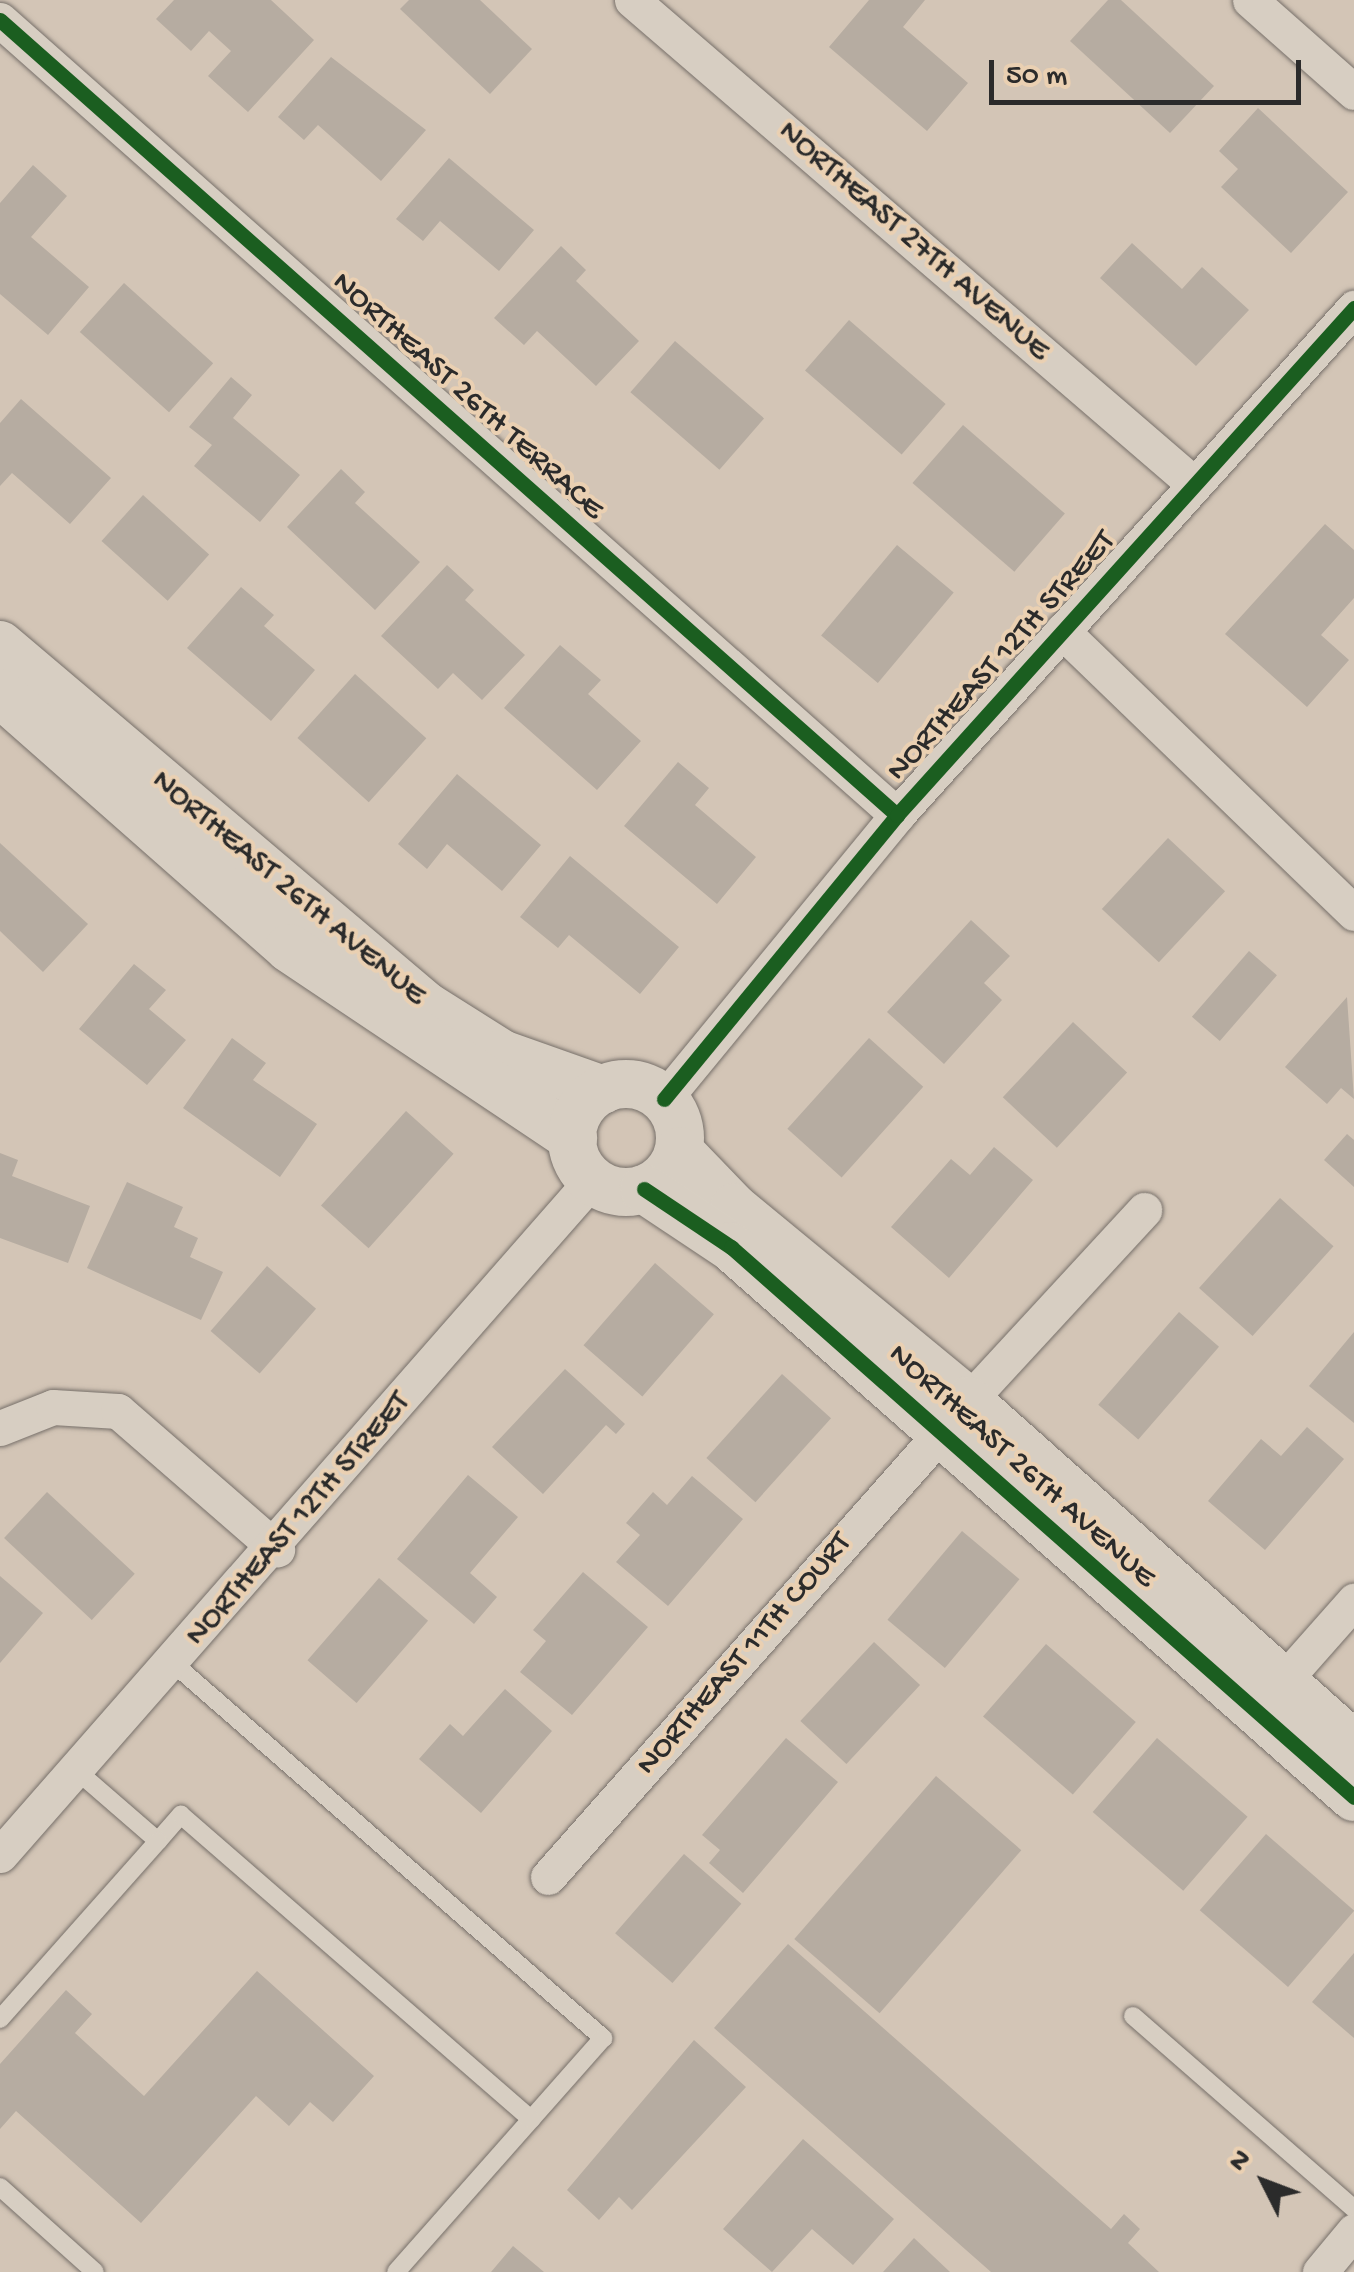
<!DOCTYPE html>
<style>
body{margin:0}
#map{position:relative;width:1354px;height:2272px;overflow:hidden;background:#d3c5b6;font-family:"Gochi Hand",sans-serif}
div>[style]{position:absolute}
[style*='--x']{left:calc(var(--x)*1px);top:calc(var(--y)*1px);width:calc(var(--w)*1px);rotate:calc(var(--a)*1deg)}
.building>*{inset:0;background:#b6aca1;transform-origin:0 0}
.roads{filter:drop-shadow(0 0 2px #77706a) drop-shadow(0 0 2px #77706a)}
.lane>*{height:18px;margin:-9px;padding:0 9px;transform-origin:9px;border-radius:9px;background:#d7cec2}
.street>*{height:35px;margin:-17.5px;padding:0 17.5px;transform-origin:17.5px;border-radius:17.5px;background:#d7cec2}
.secondary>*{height:48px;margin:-24px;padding:0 24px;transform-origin:24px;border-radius:24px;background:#d7cec2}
.secondary>.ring{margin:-24px;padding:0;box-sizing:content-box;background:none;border:48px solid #d7cec2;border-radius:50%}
.cycleway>*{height:15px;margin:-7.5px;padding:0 7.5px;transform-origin:7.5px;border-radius:7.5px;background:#1b5e20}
span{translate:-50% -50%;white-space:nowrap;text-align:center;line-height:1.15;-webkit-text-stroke:8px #ead0b2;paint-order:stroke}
.street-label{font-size:32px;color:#2b2b2b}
.north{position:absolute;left:1214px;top:2132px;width:100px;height:100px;-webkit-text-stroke:8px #ead0b2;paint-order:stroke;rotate:312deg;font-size:28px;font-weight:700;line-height:40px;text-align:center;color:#2b2b2b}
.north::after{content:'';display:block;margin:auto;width:35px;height:45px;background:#2b2b2b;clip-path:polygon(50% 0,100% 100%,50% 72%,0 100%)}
.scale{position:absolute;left:989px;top:60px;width:312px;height:45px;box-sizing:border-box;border:5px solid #2b2b2b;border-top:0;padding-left:12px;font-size:30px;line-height:35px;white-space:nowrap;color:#2b2b2b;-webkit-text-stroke:8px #ead0b2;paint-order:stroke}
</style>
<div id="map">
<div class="building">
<div style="clip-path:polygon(174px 0,271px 0,314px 40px,248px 112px,208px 76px,231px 51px,209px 31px,191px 51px,156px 19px)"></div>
<div style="clip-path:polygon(409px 0,480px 0,532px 49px,490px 94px,400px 9px)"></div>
<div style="clip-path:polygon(869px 0,925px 0,903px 27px,968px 83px,927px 131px,829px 47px)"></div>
<div style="clip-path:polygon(1108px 0,1121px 0,1214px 86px,1170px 133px,1070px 41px)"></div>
<div style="clip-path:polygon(331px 57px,426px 130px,381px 181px,318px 125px,304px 140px,278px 117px)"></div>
<div style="clip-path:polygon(1258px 108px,1348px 192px,1291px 253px,1221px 187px,1238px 169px,1219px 151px)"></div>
<div style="clip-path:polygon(449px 158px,534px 230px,499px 271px,440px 221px,423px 241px,396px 219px)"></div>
<div style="clip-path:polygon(33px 165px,67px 196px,31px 237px,89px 287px,48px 335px,0 294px,0 203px)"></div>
<div style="clip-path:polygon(1132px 243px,1182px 289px,1202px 267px,1249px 310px,1196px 366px,1100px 278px)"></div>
<div style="clip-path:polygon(561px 246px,586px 270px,576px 281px,639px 341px,596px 386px,537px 331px,524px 345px,494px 318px)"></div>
<div style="left:124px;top:283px;width:120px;height:66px;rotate:42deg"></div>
<div style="left:849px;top:320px;width:128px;height:67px;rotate:41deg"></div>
<div style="left:675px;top:341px;width:118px;height:68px;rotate:41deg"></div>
<div style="clip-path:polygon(231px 377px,252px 395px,233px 418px,300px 475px,260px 522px,194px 466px,212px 445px,189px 427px)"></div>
<div style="clip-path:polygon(21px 399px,111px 478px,70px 524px,12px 473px,0 486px,0 423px)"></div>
<div style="left:963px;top:425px;width:135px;height:77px;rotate:41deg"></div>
<div style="clip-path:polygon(341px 469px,365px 492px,355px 503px,420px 562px,375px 610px,287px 527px)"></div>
<div style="left:143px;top:495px;width:89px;height:62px;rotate:42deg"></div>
<div style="clip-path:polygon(1325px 524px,1354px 550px,1354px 598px,1321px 635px,1349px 660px,1307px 707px,1225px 634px)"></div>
<div style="left:897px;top:545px;width:74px;height:118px;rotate:40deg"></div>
<div style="clip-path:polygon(447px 565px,474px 590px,465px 600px,525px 655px,482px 700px,453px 673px,438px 689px,381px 636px)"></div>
<div style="clip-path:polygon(241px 587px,274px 615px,264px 626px,315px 670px,271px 721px,187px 648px)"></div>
<div style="clip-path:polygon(560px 645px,601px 680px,588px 694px,641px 741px,597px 790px,504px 708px)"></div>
<div style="left:355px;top:674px;width:96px;height:86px;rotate:42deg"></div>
<div style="clip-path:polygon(678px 762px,709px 788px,695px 805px,756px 857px,717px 904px,624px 826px)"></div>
<div style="clip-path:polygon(457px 774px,541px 845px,502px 891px,447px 844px,427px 869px,398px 844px)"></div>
<div style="left:1168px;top:838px;width:78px;height:97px;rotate:43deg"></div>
<div style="clip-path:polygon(0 843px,88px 924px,43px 972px,0 931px)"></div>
<div style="clip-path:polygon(570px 856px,679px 947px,640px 994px,569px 935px,558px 948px,520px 917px)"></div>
<div style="clip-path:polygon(971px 920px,1010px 956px,984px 983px,1002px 1000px,944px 1064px,887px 1012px)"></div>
<div style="left:1249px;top:951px;width:37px;height:87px;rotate:41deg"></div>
<div style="clip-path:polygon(134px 964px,166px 990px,149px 1009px,186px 1040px,147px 1085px,79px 1029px)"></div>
<div style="clip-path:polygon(1347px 997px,1354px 1099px,1341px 1088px,1327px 1104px,1285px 1067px)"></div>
<div style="left:1073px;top:1022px;width:74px;height:103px;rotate:43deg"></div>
<div style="clip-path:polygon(232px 1038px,266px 1063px,253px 1080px,317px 1124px,280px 1177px,183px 1108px)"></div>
<div style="left:869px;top:1038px;width:73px;height:122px;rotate:42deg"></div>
<div style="left:406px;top:1111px;width:64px;height:127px;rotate:42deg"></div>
<div style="clip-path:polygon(1347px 1134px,1354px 1140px,1354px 1187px,1324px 1160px)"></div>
<div style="clip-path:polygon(994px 1147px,1033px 1180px,949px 1278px,891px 1227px,951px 1159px,970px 1175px)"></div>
<div style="clip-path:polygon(0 1153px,18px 1160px,12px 1176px,90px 1206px,68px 1263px,0 1238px)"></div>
<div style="clip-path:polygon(127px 1182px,183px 1207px,174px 1227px,198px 1238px,190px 1257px,223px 1272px,201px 1320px,87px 1268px)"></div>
<div style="left:1280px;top:1198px;width:72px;height:121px;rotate:42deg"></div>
<div style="left:655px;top:1263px;width:78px;height:109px;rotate:41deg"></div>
<div style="left:267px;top:1266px;width:65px;height:86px;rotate:41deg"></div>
<div style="left:1179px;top:1312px;width:53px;height:123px;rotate:41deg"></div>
<div style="clip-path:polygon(1354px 1332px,1354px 1423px,1309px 1386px)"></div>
<div style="clip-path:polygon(565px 1369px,625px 1424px,616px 1434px,606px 1425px,543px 1494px,492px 1447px)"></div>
<div style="left:782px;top:1374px;width:66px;height:113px;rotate:42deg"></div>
<div style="clip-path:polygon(1307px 1427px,1344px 1459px,1265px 1550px,1208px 1501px,1261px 1439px,1281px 1456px)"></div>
<div style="clip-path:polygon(468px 1475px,518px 1517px,470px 1573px,497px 1597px,474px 1624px,397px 1559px)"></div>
<div style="clip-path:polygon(692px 1476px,743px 1519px,668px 1606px,616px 1562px,640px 1535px,626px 1523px,653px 1492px,667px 1505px)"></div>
<div style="left:47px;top:1492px;width:120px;height:63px;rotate:43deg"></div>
<div style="left:962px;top:1531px;width:75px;height:116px;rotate:40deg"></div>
<div style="clip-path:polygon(583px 1572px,648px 1627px,572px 1715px,520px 1672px,546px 1641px,533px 1630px)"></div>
<div style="clip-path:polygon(0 1576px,43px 1613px,0 1663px)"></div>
<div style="left:379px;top:1578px;width:65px;height:109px;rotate:41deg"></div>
<div style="left:874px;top:1642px;width:63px;height:108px;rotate:43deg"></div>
<div style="left:1046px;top:1644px;width:119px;height:96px;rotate:41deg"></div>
<div style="clip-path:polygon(505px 1689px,552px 1731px,481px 1813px,419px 1759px,450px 1724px,463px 1736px)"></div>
<div style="clip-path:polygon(786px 1738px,838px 1782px,743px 1893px,709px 1863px,720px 1850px,702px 1835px)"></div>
<div style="left:1157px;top:1738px;width:120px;height:98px;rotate:41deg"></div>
<div style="left:936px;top:1776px;width:113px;height:216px;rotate:41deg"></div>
<div style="left:1266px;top:1834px;width:117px;height:101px;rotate:41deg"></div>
<div style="left:684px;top:1854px;width:76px;height:105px;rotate:41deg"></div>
<div style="clip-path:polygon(788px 1944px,1111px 2229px,1124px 2214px,1140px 2229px,1128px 2243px,1159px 2272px,991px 2272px,714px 2028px)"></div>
<div style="clip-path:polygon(1354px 1953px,1354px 2038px,1312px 2002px)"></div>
<div style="clip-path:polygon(257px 1971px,374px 2076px,333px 2122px,310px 2102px,289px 2126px,256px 2096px,141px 2223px,16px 2111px,0 2129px,0 2064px,66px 1990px,92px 2014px,75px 2033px,144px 2096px)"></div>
<div style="clip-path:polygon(694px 2040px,746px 2087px,632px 2210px,619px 2197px,599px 2220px,567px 2190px)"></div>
<div style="clip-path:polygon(803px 2139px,894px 2219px,853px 2265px,812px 2229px,772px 2272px,723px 2229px)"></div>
<div style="clip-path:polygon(914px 2238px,950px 2272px,883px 2272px)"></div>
<div style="clip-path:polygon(513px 2246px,544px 2272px,491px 2272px)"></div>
</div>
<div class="roads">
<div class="lane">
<div style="--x:173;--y:1663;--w:571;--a:41.09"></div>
<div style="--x:603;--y:2038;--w:312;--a:131.5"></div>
<div style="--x:76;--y:1770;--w:108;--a:40.9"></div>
<div style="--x:158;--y:1841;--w:35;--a:-49"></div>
<div style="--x:181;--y:1815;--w:464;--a:41"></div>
<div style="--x:1133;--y:2016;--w:293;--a:41.1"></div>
<div style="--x:0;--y:2019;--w:238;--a:-48.4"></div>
<div style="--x:0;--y:2187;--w:127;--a:41.8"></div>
</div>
<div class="street">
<div style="--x:632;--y:0;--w:742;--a:40.74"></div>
<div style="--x:1250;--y:0;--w:139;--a:41.5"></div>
<div style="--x:0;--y:20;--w:1199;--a:41.55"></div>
<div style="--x:1062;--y:631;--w:406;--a:44"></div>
<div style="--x:664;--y:1099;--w:367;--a:-50.6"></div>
<div style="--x:897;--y:815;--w:683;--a:-47.97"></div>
<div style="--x:968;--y:1401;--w:260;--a:-47.3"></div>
<div style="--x:0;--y:1428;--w:57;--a:-21.6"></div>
<div style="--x:53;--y:1407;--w:65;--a:3.5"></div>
<div style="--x:118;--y:1411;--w:211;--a:41"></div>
<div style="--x:1284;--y:1680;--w:106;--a:-48.5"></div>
<div style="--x:0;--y:1855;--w:898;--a:-48.75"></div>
<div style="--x:548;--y:1877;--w:593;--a:-48.49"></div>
<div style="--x:1320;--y:2272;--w:53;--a:-50.3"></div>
</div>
<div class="secondary">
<div style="--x:0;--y:645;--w:558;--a:40.28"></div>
<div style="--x:426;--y:1006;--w:90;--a:32.3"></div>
<div style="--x:502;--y:1054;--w:107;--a:19.6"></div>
<div style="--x:0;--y:693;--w:385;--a:41.4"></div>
<div style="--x:289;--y:948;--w:342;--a:33.8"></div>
<div class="ring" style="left:572px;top:1084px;width:60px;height:60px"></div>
<div style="--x:679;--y:1151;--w:79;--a:46"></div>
<div style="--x:734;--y:1208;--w:303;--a:39.5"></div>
<div style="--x:968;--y:1401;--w:517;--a:41.71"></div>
<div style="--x:644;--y:1189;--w:105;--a:33.7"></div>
<div style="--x:731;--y:1247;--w:831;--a:41.44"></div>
</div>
</div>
<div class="cycleway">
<div style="--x:0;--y:20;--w:1199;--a:41.55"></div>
<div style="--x:664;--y:1099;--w:367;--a:-50.6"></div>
<div style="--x:897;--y:815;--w:683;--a:-47.97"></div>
<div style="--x:644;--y:1189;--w:105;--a:33.7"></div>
<div style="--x:731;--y:1247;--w:831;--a:41.44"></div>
</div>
<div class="street-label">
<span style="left:913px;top:242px;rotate:41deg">NORTHEAST 27TH AVENUE</span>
<span style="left:467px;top:397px;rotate:42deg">NORTHEAST 26TH TERRACE</span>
<span style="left:1002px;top:657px;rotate:-48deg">NORTHEAST 12TH STREET</span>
<span style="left:288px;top:889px;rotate:40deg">NORTHEAST 26TH AVENUE</span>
<span style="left:1021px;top:1467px;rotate:42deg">NORTHEAST 26TH AVENUE</span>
<span style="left:299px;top:1520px;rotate:-49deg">NORTHEAST 12TH STREET</span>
<span style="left:745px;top:1655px;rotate:-49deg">NORTHEAST 11TH COURT</span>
</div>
<div class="north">N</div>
<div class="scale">50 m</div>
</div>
